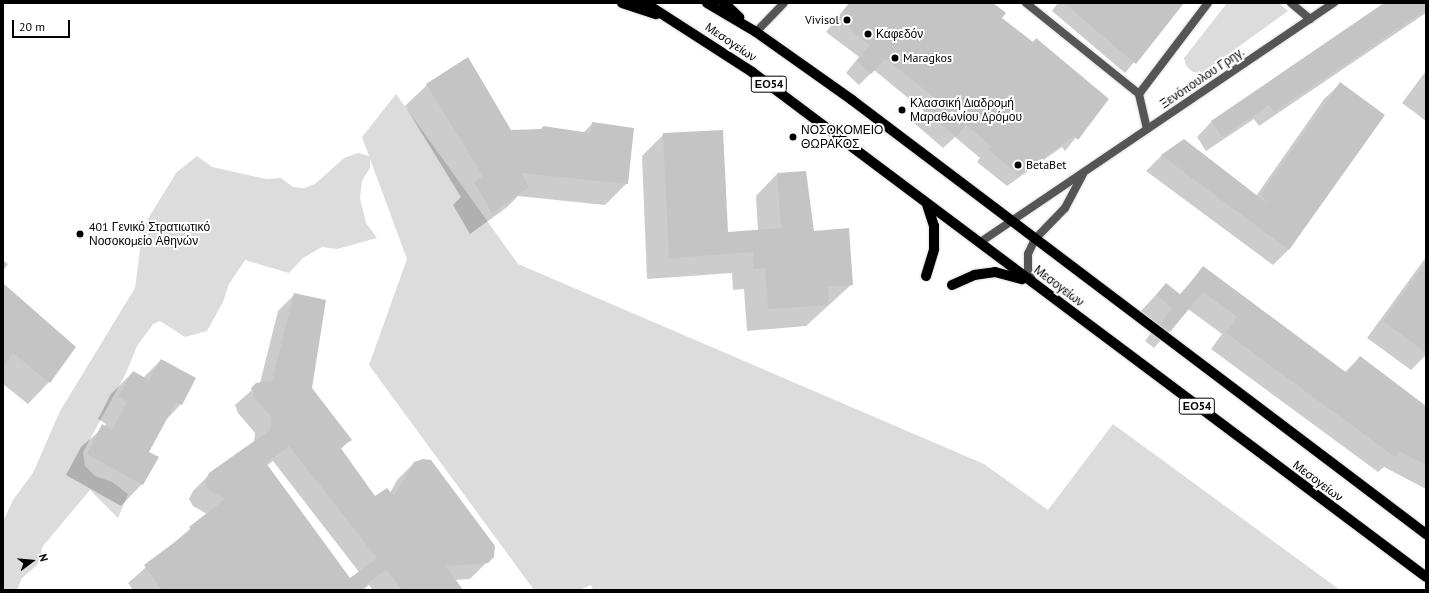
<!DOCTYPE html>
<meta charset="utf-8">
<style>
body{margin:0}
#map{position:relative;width:1429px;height:593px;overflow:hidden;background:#fff;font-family:"PT Sans",sans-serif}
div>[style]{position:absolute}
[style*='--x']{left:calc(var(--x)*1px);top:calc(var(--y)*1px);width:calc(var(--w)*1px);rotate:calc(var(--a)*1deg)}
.green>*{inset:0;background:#dcdcdc}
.shadow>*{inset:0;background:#0003}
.building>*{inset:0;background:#c4c4c4}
.roads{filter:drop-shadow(0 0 1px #dbdbdb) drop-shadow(0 0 1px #dbdbdb)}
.minor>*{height:8px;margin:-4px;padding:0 4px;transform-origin:4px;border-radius:4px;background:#555}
.tertiary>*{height:8px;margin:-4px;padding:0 4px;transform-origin:4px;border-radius:4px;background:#555}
.primary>*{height:10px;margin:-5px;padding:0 5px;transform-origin:5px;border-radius:5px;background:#000}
.dots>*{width:11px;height:11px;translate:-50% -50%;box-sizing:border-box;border:2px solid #fff;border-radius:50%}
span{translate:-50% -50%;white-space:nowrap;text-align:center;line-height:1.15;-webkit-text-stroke:4px #fff;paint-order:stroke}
.shield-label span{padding:1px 3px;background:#fff;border:1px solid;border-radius:3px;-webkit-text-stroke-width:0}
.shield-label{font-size:11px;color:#000;font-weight:700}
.poi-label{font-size:12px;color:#000}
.right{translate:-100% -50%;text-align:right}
.left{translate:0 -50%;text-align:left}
.street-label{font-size:12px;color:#000}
.frame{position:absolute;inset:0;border:4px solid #000;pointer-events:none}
.north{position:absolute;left:12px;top:541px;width:40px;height:40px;-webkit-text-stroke:3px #fff;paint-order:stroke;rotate:74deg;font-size:11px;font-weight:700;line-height:16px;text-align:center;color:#000}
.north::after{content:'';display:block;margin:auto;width:14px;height:18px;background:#000;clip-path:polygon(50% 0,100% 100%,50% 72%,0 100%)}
.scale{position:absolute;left:12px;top:20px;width:58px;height:18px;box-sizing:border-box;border:2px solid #000;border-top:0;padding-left:5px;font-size:12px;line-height:14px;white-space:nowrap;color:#000;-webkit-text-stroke:3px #fff;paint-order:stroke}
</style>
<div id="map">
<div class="green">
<div style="clip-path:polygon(1227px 3px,1279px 3px,1288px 11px,1202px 73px,1193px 72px,1186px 66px,1184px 58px)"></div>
<div style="clip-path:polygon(396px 94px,518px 264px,984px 464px,1048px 510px,1113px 424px,1340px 590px,593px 590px,591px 585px,579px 590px,534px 590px,369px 365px,407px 259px,370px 159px,370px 168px,362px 181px,360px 198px,366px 223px,377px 238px,337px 249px,322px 247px,303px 258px,289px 273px,245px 260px,229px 284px,223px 302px,207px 331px,185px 337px,160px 321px,153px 324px,137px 346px,126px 373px,83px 452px,85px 466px,95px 476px,112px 482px,128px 494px,118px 518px,90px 490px,43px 546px,37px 565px,22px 578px,17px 590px,3px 590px,3px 522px,13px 500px,33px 473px,60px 411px,135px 288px,143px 227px,176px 173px,197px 156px,212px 167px,266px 179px,281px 178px,293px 187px,304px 188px,315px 184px,344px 158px,358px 153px,369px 156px,362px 137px)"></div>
</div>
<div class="shadow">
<div style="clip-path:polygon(849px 3px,992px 3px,1001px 18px,1107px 99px,1065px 151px,1062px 147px,1007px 186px,977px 162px,980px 158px,955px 137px,943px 148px,914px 123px,924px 111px,874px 70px,859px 85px,846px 73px,859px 57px,826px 32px)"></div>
<div style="clip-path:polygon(1058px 3px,1183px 3px,1125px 73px,1052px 11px)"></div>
<div style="clip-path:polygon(1386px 3px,1426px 3px,1426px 13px,1259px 126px,1254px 119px,1206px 151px,1197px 137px,1211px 122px)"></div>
<div style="clip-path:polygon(1426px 71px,1426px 121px,1402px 103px)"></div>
<div style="clip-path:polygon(1340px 84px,1383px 115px,1288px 250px,1273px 265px,1146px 171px,1161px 156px,1184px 140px,1256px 196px,1324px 99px)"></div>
<div style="clip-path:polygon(427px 85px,511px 131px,540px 130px,543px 127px,583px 133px,593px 123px,627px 183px,605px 205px,518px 196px,506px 208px,470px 234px,453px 205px,461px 197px,405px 106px)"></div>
<div style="clip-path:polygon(664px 134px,728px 233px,758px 231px,756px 196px,777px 174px,813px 232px,852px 284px,806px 326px,747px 331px,744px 289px,733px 290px,732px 273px,647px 279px,642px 156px)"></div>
<div style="clip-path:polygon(1426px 257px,1426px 355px,1411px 370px,1367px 338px)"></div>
<div style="clip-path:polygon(3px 260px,8px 264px,3px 271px)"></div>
<div style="clip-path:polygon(1203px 268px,1344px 373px,1360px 357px,1426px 408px,1426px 489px,1384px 467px,1378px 472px,1211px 349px,1222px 334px,1188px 309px,1154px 348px,1145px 341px,1157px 324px,1141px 311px,1166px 284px,1179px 295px)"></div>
<div style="clip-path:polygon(3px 284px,49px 382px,28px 404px,3px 384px)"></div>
<div style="clip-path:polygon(evenodd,295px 294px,311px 388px,350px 440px,340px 450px,375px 498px,390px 493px,397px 480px,414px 463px,493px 556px,470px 579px,455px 580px,456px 590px,373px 590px,369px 585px,363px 590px,133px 590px,128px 583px,207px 514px,193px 506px,189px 499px,193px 491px,210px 474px,254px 442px,255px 433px,238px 413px,235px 405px,260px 383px,278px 311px,295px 294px,273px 461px,359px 572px,350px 579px,266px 466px,273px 461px)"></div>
<div style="clip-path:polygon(161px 360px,181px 404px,166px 420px,148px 452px,142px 484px,121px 506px,66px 475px,81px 447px,104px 427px,106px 424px,98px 419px,111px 394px,133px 372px,143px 378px)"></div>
</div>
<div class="building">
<div style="clip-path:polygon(850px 3px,993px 3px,1006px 13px,1002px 18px,1033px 42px,1036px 38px,1109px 99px,1078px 140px,1074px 136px,1019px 175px,988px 149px,991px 146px,966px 125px,956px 137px,925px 110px,935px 98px,886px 59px,871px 74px,857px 61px,870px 45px,837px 19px)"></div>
<div style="clip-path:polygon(1064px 3px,1184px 3px,1136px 64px)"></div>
<div style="clip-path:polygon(1384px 3px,1426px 3px,1426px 10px,1274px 112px,1269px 105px,1222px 137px,1211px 121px)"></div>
<div style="clip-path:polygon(468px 57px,511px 130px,542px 129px,543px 126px,590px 133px,592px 122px,634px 128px,628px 184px,521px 173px,529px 187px,492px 213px,474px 182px,483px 176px,426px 84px)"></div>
<div style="clip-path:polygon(1340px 82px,1385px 115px,1289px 250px,1161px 155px,1184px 139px,1268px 204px,1261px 194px)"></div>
<div style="clip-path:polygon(723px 130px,728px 232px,781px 228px,777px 173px,806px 171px,814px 231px,849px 228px,853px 285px,828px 287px,829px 305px,768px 309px,765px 268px,754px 269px,753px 252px,669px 258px,663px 133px)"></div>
<div style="clip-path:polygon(1426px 262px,1426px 353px,1383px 321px)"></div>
<div style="clip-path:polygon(1203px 266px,1347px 373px,1360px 356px,1426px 406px,1426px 465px,1399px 451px,1395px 457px,1226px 333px,1237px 317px,1203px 292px,1170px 332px,1160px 325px,1172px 308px,1156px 295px,1166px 283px,1181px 295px)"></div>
<div style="clip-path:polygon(3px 283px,76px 347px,50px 383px,13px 353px,3px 368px)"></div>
<div style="clip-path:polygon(evenodd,294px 293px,326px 300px,312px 388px,352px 440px,340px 447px,375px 496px,387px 488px,394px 496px,414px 462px,423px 459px,431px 460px,495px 546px,494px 557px,488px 563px,446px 566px,463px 590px,402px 590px,386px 569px,359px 590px,162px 590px,144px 565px,191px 530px,189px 527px,225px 499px,209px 490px,205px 482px,209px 473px,270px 430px,271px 416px,254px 397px,251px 388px,256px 383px,272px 381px,294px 293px,289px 446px,377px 558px,350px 578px,266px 463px,289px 446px)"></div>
<div style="clip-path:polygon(161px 359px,196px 378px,182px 405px,176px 402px,149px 452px,159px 457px,143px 485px,87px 454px,102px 424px,112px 430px,127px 402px,118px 397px,133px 371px,149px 380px)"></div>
</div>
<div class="roads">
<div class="minor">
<div style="--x:1026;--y:3;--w:145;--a:38.8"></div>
<div style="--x:1291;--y:3;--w:25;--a:40"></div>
<div style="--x:756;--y:32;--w:40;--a:-46"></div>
<div style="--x:1147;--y:129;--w:36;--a:-103"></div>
<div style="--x:1139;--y:94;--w:114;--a:-52.8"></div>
</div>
<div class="tertiary">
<div style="--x:979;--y:243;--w:429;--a:-34.1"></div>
<div style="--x:1033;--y:283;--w:14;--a:-111"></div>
<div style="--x:1028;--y:270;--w:16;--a:-90"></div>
<div style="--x:1028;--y:254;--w:17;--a:-65"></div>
<div style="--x:1035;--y:239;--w:43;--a:-45.9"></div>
<div style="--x:1065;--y:208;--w:38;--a:-62"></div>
</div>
<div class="primary">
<div style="--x:622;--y:3;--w:36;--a:18"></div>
<div style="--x:645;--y:3;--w:127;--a:32.8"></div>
<div style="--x:752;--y:72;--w:842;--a:36.84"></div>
<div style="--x:707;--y:3;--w:57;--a:30.6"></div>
<div style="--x:756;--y:32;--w:118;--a:35.3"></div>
<div style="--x:852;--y:100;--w:720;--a:37.09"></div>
<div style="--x:724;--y:3;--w:21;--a:43"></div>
<div style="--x:926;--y:276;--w:28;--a:-73"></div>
<div style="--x:934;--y:249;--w:23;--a:-90"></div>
<div style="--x:934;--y:226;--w:23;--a:-108"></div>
<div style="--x:952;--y:285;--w:24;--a:-24"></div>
<div style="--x:974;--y:275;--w:21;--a:-8"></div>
<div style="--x:995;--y:272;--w:28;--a:15"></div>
</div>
</div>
<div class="dots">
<div style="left:847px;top:20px;background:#000"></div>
<div style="left:868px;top:34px;background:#000"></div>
<div style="left:895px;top:58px;background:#000"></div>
<div style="left:902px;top:110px;background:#000"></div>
<div style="left:793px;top:137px;background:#000"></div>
<div style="left:1018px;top:165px;background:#000"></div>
<div style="left:80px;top:234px;background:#000"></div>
</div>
<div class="shield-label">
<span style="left:769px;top:84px">ΕΟ54</span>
<span style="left:1197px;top:406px">ΕΟ54</span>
</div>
<div class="poi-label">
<span class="right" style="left:839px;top:20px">Vivisol</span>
<span class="left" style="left:876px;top:34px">Καφεδόν</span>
<span class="left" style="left:903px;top:58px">Maragkos</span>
<span class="left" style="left:910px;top:110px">Κλασσική Διαδρομή<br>Μαραθωνίου Δρόμου</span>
<span class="left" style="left:801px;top:137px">ΝΟΣΟΚΟΜΕΙΟ<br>ΘΩΡΑΚΟΣ</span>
<span class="left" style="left:1026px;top:165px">BetaBet</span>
<span class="left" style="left:89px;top:234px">401 Γενικό Στρατιωτικό<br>Νοσοκομείο Αθηνών</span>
</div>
<div class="street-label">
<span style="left:731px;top:42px;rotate:34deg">Μεσογείων</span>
<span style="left:1202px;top:78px;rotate:-34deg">Ξενόπουλου Γρηγ.</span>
<span style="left:1059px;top:286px;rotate:37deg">Μεσογείων</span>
<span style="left:1318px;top:481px;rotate:37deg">Μεσογείων</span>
</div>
<div class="frame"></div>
<div class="north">N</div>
<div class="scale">20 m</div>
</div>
